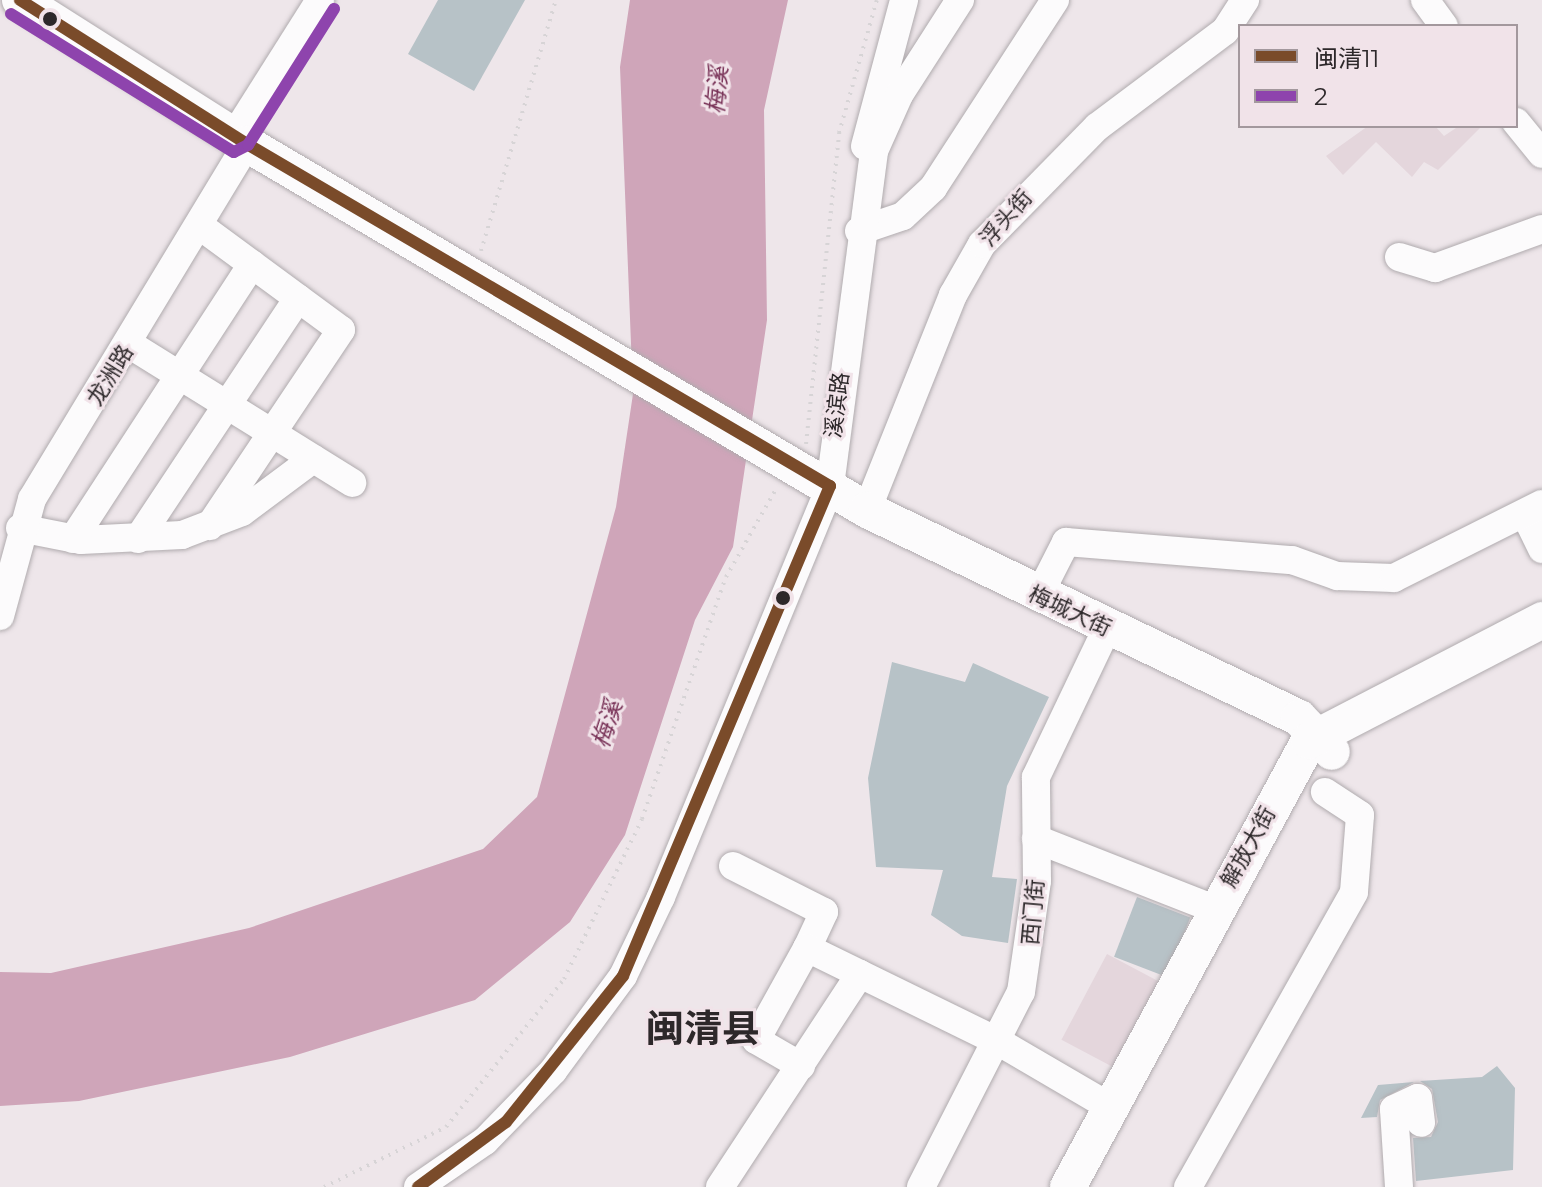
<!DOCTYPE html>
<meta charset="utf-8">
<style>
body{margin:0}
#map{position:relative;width:1542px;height:1187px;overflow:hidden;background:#eee6ea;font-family:Montserrat,"Noto Sans SC",sans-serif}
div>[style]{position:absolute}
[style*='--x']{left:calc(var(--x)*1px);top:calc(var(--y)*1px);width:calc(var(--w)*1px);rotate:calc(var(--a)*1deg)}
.built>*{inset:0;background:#e4d6dc;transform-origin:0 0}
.water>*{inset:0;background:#cfa5b9}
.building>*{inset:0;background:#b7c2c7;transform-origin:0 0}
.path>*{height:4px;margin-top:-2px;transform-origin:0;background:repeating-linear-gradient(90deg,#d7d4d6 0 2px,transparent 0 8px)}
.roads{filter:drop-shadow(0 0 2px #b0abae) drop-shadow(0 0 2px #b0abae)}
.minor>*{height:28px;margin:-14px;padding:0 14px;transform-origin:14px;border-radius:14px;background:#fcfbfc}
.major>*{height:36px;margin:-18px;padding:0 18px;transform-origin:18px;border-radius:18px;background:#fcfbfc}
.bus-1>*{height:12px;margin:-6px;padding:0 6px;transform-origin:6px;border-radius:6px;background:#7a4b2a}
.bus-2>*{height:12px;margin:-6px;padding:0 6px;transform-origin:6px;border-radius:6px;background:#8e44ad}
.dots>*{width:22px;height:22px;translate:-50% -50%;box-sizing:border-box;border:4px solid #f1e3e9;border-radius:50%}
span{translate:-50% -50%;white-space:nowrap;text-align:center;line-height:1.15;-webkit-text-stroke:6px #f1e3e9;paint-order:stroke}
.street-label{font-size:22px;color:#2d282a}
.water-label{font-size:24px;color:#793358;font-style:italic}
.town-label{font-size:38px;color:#2d282a;font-weight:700}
.legend{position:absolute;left:1238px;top:24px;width:280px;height:104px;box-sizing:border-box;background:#f1e3e9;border:2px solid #a3989d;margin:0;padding:10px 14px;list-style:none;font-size:24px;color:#2d282a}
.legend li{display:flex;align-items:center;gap:16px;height:40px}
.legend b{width:40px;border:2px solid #a3989d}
</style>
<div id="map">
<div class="built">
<div style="clip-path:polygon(1368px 126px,1435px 126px,1444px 136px,1459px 126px,1482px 126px,1438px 170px,1424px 162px,1412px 177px,1376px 142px,1343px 175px,1326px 156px)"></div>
<div style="left:1107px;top:954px;width:62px;height:97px;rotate:28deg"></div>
</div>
<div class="water">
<div style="clip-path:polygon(630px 0,788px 0,764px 110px,767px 320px,733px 547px,695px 620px,625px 835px,570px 922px,475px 1000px,290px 1057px,79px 1101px,0 1106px,0 972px,51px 973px,249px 928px,483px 849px,537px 797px,616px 507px,633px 394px,620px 67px)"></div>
</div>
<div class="building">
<div style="clip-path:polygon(438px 0,525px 0,474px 91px,408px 54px)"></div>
<div style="clip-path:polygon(892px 662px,965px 682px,973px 663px,1049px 697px,1007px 786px,992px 877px,1017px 879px,1008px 943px,962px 936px,931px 915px,943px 870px,876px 867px,868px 778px)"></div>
<div style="left:1137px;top:897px;width:57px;height:64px;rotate:21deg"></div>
<div style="clip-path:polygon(1497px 1066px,1515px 1088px,1513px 1170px,1416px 1181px,1413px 1138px,1431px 1137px,1438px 1122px,1432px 1089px,1420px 1081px,1482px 1077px)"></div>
<div style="clip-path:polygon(1414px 1082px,1380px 1100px,1377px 1117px,1361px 1118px,1378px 1085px)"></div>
</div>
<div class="path">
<div style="--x:481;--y:251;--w:262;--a:-73.4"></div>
<div style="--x:806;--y:444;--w:313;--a:-83.9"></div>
<div style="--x:839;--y:133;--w:138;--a:-74.1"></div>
<div style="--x:324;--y:1187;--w:136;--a:-26.2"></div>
<div style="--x:446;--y:1127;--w:189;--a:-51.4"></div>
<div style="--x:564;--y:979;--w:178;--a:-64"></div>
<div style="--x:642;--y:819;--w:256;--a:-70.9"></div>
<div style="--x:726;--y:577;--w:101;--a:-60.4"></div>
</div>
<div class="roads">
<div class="minor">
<div style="--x:1425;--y:0;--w:32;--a:54"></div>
<div style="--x:1516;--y:122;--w:41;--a:50.9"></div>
<div style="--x:234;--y:136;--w:161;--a:-57.7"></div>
<div style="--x:865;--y:146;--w:151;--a:-75"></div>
<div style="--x:200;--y:226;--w:175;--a:36.4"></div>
<div style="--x:341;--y:330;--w:236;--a:123.8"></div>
<div style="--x:859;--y:231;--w:46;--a:-18.8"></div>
<div style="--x:903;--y:216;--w:41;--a:-43"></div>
<div style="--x:933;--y:188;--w:224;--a:-57"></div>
<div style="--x:1399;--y:257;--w:38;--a:17"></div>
<div style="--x:1435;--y:268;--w:114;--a:-20"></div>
<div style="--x:129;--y:344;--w:263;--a:31.9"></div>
<div style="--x:867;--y:510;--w:232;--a:-68.2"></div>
<div style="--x:953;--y:295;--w:59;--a:-60.4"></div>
<div style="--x:982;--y:244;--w:164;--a:-45.5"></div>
<div style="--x:1097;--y:127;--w:160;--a:-36.9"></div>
<div style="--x:1225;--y:31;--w:37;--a:-57"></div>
<div style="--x:1525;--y:514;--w:39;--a:64"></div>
<div style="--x:20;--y:528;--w:62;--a:11.1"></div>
<div style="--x:81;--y:540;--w:101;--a:-2.8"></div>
<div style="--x:182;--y:535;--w:64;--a:-21"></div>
<div style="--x:242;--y:512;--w:89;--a:-36.7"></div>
<div style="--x:73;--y:539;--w:328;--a:-56.9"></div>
<div style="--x:138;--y:539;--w:289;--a:-56.4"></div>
<div style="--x:1038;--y:597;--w:62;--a:-63"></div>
<div style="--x:1066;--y:542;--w:227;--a:4.6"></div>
<div style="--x:1292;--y:560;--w:48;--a:19.6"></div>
<div style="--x:1337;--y:576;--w:57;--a:2"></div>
<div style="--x:1394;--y:578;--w:165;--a:-26.6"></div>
<div style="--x:0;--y:616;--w:121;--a:-74.7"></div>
<div style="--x:32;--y:499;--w:415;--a:-58.8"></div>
<div style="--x:1036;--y:839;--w:192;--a:21.4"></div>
<div style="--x:733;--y:866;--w:102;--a:26.8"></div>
<div style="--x:824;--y:912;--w:40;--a:115"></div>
<div style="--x:807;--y:948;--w:214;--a:26.1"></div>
<div style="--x:999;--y:1042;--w:131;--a:30.3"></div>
<div style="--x:801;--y:1066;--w:52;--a:-150"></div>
<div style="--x:756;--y:1040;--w:105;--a:-61"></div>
<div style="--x:418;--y:1187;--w:81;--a:-34.5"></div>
<div style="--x:485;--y:1141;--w:98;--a:-45.8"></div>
<div style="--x:553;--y:1071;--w:118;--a:-53.6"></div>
<div style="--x:623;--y:976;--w:88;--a:-64.3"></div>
<div style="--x:661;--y:897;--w:444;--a:-67.6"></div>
<div style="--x:830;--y:486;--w:338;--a:-82.5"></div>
<div style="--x:874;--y:151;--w:61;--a:-65.9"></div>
<div style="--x:899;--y:95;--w:113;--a:-57.3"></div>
<div style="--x:720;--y:1187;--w:255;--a:-56.7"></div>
<div style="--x:921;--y:1187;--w:219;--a:-62.9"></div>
<div style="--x:1021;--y:992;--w:112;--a:-81.8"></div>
<div style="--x:1037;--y:881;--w:104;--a:-90.6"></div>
<div style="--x:1036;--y:777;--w:165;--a:-64.5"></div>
<div style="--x:1188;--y:1187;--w:338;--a:-60.6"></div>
<div style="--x:1354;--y:892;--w:77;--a:-85.5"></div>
<div style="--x:1360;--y:815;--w:42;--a:-146.7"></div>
<div style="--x:1399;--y:1187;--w:78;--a:-93.7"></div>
<div style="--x:1394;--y:1109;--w:26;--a:-25"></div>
<div style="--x:1418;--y:1098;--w:25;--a:83"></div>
</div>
<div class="major">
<div style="--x:20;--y:0;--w:269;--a:32.4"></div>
<div style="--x:247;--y:144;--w:720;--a:30.55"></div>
<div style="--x:867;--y:510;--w:479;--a:25.7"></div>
<div style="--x:1299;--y:718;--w:47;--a:45.9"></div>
<div style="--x:1068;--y:1187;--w:507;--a:-61.62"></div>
<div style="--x:1309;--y:741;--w:263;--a:-27.4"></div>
</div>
</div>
<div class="bus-1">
<div style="--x:20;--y:0;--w:269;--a:32.4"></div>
<div style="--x:247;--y:144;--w:676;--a:30.4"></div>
<div style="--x:418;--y:1187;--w:109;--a:-36.5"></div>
<div style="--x:506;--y:1122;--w:187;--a:-51.3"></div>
<div style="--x:623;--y:976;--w:532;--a:-67.1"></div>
</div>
<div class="bus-2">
<div style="--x:11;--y:14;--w:262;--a:31.8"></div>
<div style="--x:234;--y:152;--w:16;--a:-27"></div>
<div style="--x:248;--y:145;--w:161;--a:-57.7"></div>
</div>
<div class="dots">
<div style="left:50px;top:19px;background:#2d282a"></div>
<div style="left:783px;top:598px;background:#2d282a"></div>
</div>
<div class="street-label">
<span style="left:1006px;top:218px;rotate:-49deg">浮头街</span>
<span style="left:110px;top:375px;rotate:-58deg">龙洲路</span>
<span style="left:837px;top:405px;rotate:-83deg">溪滨路</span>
<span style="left:1070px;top:611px;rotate:25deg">梅城大街</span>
<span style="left:1248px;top:847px;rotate:-61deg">解放大街</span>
<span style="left:1033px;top:912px;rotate:-85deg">西门街</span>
</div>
<div class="water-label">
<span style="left:717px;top:90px;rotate:-85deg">梅溪</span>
<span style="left:607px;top:724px;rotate:-72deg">梅溪</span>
</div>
<div class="town-label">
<span style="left:703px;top:1029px">闽清县</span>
</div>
<ul class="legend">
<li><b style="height:10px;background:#7a4b2a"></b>闽清11</li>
<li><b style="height:10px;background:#8e44ad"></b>2</li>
</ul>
</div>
